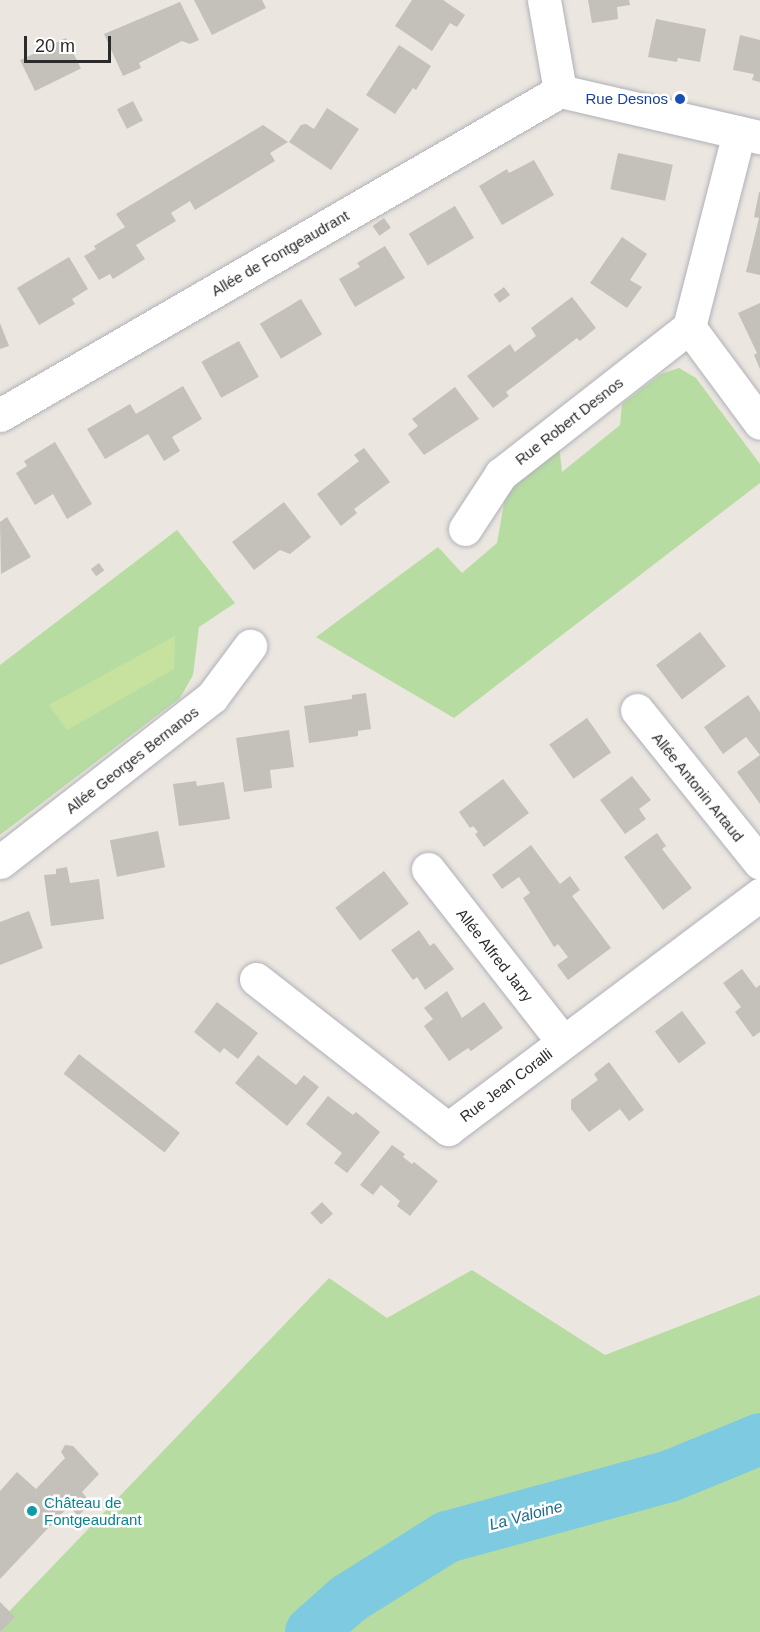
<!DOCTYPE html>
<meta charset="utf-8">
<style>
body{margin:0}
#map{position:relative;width:760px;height:1632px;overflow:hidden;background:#ebe6df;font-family:Arial,sans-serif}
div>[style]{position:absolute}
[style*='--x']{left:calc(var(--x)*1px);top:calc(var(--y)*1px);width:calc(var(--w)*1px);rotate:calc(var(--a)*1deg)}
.green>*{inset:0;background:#b7dca2}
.pitch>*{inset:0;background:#c7e29f}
.river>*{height:52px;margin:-26px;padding:0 26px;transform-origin:26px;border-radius:26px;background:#7ecae1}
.building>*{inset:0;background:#c4c0ba;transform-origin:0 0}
.roads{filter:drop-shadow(0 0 2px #afb1ba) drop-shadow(0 0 2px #afb1ba)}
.minor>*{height:33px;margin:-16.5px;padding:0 16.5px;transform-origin:16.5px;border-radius:16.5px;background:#fff}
.dots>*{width:16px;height:16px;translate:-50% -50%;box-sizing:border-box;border:3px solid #fff;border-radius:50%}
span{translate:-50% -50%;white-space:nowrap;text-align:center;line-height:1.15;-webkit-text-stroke:5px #fff;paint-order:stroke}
.transit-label{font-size:15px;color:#164399}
.right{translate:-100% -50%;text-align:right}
.street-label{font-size:15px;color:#2b2b2b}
.culture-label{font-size:15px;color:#0d838f}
.left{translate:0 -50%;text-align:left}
.water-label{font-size:16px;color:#1d6a8e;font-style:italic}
.scale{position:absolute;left:24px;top:36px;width:87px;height:27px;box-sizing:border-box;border:3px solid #2b2b2b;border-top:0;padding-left:8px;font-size:18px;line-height:21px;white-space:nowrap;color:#2b2b2b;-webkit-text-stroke:4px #fff;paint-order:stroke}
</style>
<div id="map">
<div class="green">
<div style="clip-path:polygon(679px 368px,696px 378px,760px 464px,760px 483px,454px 718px,316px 637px,438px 547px,462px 573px,497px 543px,507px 486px,559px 445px,562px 472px,620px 425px,622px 404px,661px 374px)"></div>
<div style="clip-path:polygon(177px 530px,235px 603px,199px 627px,193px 675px,180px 698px,0 835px,0 665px)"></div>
<div style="clip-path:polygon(472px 1270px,605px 1355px,760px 1295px,760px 1632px,0 1632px,0 1621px,329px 1278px,387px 1318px)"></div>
</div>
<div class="pitch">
<div style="clip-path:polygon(175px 636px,174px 669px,67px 730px,49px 705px)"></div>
</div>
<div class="river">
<div style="--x:311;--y:1632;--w:50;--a:-41.7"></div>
<div style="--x:348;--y:1599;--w:117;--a:-32.1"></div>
<div style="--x:447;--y:1537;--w:231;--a:-15.3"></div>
<div style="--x:670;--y:1476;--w:97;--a:-22.3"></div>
</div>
<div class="building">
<div style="clip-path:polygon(194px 0,262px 0,266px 8px,212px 35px)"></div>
<div style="clip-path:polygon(412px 0,443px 0,465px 15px,457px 27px,450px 23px,432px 51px,395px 26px)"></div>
<div style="clip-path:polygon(588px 0,629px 0,630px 5px,617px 7px,618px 19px,592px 23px)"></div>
<div style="clip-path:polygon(180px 2px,199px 40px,190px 44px,182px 41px,139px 63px,141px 68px,123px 76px,104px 34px)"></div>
<div style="clip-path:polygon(656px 19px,706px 29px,700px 62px,678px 58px,677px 62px,648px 57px)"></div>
<div style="clip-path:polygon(740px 35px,760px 40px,760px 82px,752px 80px,754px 74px,733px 70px)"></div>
<div style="left:66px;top:38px;width:34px;height:51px;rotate:64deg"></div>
<div style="clip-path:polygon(399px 45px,431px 66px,416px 90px,413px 88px,395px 114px,366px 95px)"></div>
<div style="left:133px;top:101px;width:22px;height:18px;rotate:63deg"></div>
<div style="clip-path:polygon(327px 108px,359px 129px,331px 170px,289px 142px,301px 125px,306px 124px,314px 129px)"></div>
<div style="clip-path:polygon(263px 125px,288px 142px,270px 153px,275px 161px,195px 210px,190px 201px,171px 213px,176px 221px,136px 245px,145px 259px,113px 279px,110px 274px,99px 280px,84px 256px,96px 249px,94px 246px,125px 227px,116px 214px)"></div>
<div style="left:618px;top:153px;width:56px;height:37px;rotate:12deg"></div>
<div style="clip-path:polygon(534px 160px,554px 195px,502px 225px,479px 186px,507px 169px,509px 173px)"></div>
<div style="clip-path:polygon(759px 192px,760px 192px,760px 275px,746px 272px,759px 218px,754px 217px)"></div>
<div style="left:455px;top:206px;width:37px;height:54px;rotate:59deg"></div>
<div style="left:384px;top:218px;width:12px;height:14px;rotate:55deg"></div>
<div style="clip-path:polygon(622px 237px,647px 254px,630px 280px,642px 287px,627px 308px,590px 283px)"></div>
<div style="clip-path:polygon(385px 246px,405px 278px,355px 307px,339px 279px,360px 267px,357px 263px)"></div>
<div style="clip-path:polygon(69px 257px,88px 289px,72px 299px,75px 304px,39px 325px,17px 288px)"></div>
<div style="left:504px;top:287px;width:10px;height:13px;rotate:53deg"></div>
<div style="clip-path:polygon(572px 297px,596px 328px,580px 341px,577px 338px,530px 374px,506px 392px,509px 396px,493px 408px,467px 376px,510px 344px,515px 352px,525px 344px,536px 336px,531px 328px)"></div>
<div style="left:301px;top:299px;width:41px;height:48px;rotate:59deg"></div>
<div style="clip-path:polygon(760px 303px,760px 369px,754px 355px,757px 353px,738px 313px)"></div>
<div style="clip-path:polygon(0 323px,9px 346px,0 349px)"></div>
<div style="left:239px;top:341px;width:41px;height:43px;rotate:61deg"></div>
<div style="clip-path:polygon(183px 386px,202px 419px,172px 437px,180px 451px,164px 461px,148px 434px,105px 459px,87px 429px,130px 404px,136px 414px)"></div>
<div style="clip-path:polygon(455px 387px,479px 419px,424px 455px,408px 434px,418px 426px,412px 419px)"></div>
<div style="clip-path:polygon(55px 442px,92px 504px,67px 519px,53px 494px,35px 505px,16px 473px,27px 466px,24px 461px)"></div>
<div style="clip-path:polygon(364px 448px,390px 482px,354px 509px,357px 513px,341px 526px,317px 494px,359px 461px,354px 455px)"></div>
<div style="clip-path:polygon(284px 502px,311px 537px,290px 554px,280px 550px,254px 570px,232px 542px)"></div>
<div style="clip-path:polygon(7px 517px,31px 557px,1px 574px,0 522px)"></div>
<div style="left:99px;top:563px;width:9px;height:10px;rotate:54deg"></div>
<div style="left:700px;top:632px;width:43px;height:55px;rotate:53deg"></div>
<div style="clip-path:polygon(366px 693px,371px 729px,358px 731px,358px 736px,309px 743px,304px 706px,352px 699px,352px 695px)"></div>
<div style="clip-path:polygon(748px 695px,760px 712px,760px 804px,737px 772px,760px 755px,746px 737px,723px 754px,704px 727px)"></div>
<div style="left:587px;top:718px;width:42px;height:46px;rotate:55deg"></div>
<div style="clip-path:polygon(289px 730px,294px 767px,270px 770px,272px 788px,244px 792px,236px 738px)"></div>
<div style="clip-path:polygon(632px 776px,651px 800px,639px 809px,646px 819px,625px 834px,600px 800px)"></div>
<div style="clip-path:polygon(503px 779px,529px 813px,484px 847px,475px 834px,478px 832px,473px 826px,470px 828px,459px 812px)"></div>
<div style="clip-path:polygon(196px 781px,197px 786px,224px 782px,230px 819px,179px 826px,173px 784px)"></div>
<div style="left:158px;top:831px;width:37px;height:49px;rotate:79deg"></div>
<div style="clip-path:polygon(657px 833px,666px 846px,662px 849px,692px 888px,663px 910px,624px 857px)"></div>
<div style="clip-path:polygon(531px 845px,560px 884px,570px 876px,580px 890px,572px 896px,611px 948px,568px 980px,557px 965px,568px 957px,558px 944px,554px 947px,523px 898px,530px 893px,519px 877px,502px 889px,492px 875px)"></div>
<div style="clip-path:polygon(67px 867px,70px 883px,99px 879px,104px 919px,51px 926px,44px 875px,56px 874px,56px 869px)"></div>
<div style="left:384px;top:871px;width:41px;height:61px;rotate:53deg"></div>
<div style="clip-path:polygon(29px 911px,43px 948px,0 965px,0 922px)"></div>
<div style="clip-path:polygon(419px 930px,430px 946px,434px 943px,454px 969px,425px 990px,417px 977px,413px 980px,391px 950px)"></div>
<div style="clip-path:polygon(742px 969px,756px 988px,760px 985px,760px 1032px,753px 1037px,735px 1012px,741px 1007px,723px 983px)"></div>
<div style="clip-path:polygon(447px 991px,462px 1018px,484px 1002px,503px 1028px,471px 1051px,468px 1048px,449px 1061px,424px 1026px,433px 1019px,424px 1008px)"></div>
<div style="clip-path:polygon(217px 1002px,258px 1033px,238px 1059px,224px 1048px,220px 1053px,194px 1032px)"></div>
<div style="left:682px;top:1011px;width:40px;height:34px;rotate:53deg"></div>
<div style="left:79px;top:1054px;width:128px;height:25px;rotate:38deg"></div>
<div style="clip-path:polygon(258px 1055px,296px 1085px,304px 1075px,319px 1087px,287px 1126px,235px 1083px)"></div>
<div style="clip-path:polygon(609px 1062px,644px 1110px,629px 1121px,620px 1109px,589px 1132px,571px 1109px,571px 1100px,598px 1080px,594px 1074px)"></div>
<div style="clip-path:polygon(328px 1096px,353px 1115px,356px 1112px,380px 1132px,347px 1173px,334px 1163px,342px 1153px,306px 1124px)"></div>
<div style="clip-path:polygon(392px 1145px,405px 1154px,403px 1157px,412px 1164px,414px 1162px,438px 1181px,410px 1216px,397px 1206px,400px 1201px,381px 1185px,373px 1195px,360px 1185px)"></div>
<div style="left:322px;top:1202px;width:16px;height:16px;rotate:47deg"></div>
<div style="clip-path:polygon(65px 1445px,73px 1446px,99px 1474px,82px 1492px,91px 1503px,78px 1516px,69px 1506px,0 1579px,0 1491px,17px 1472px,36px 1489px,65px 1458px,61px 1452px)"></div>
<div style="clip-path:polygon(0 1602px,15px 1617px,0 1632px)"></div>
</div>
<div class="roads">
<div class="minor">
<div style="--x:544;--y:0;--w:92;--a:80"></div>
<div style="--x:689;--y:327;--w:119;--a:53.5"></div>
<div style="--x:0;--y:415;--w:647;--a:-30.05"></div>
<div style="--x:560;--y:91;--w:205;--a:13"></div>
<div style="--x:465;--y:529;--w:66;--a:-56.8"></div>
<div style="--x:501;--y:474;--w:239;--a:-38"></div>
<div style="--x:689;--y:327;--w:201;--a:-75.6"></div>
<div style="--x:637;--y:710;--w:196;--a:51.2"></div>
<div style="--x:0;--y:862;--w:269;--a:-37.9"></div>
<div style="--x:212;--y:697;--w:64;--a:-53.3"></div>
<div style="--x:428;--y:869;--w:219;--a:52"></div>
<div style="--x:256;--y:979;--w:244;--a:38"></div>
<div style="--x:448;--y:1129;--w:390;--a:-36.9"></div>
</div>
</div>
<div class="dots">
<div style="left:680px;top:99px;background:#1a4fb4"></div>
<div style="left:32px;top:1511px;background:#0f9aa8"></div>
</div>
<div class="transit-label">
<span class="right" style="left:668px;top:99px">Rue Desnos</span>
</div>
<div class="street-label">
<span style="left:280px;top:253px;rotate:-30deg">Allée de Fontgeaudrant</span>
<span style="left:569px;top:421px;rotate:-38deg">Rue Robert Desnos</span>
<span style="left:132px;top:760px;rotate:-38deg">Allée Georges Bernanos</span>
<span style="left:698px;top:787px;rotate:51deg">Allée Antonin Artaud</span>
<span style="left:495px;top:955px;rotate:52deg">Allée Alfred Jarry</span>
<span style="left:506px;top:1085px;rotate:-37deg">Rue Jean Coralli</span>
</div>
<div class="culture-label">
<span class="left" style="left:44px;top:1511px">Château de<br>Fontgeaudrant</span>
</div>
<div class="water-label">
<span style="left:526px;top:1516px;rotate:-15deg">La Valoine</span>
</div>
<div class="scale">20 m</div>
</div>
